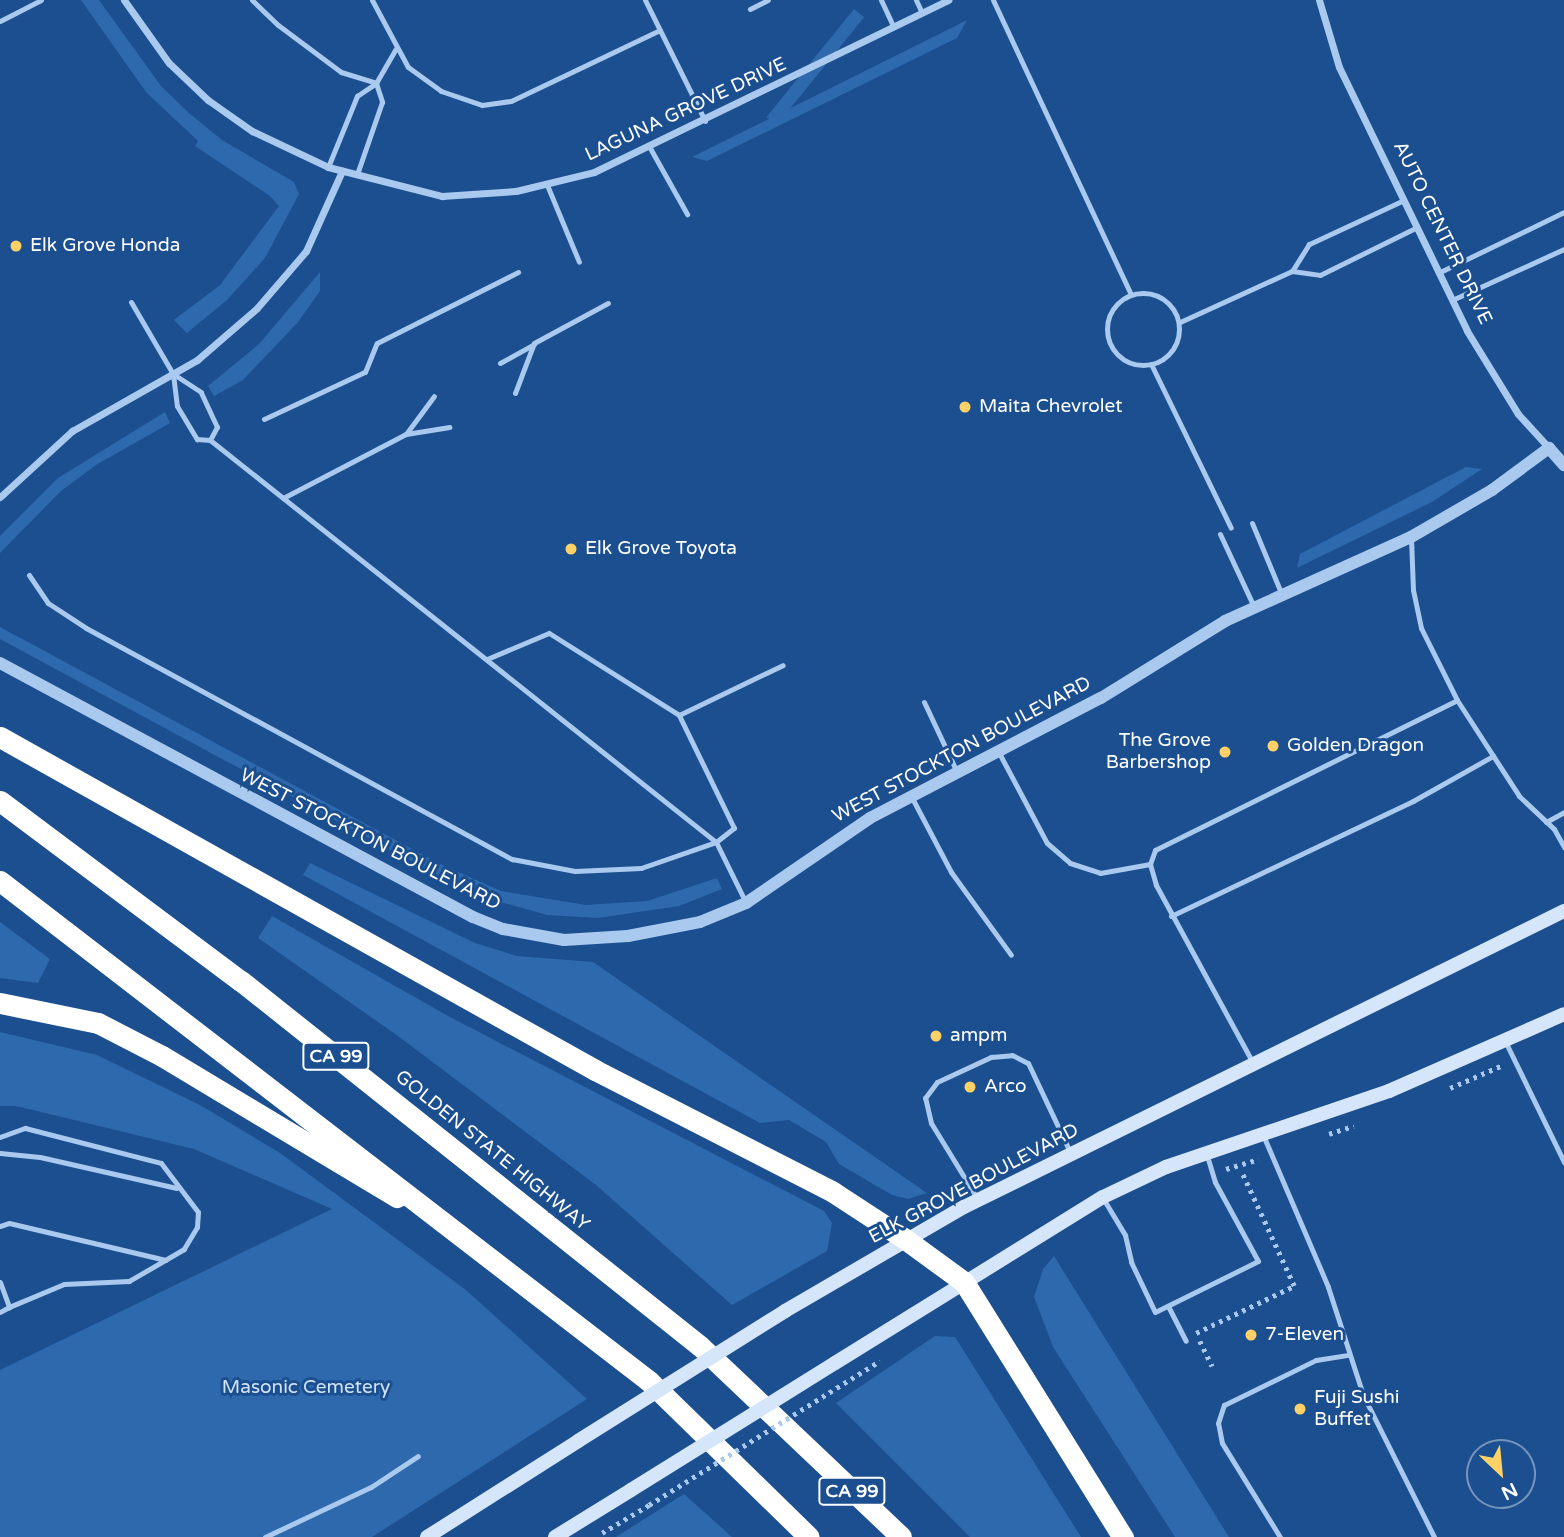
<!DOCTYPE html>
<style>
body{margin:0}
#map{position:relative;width:1564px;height:1537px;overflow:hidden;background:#1b4f8f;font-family:"Varela Round",sans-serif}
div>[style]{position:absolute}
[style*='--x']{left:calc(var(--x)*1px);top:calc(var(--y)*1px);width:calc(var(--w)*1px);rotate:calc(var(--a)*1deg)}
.green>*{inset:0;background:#2e69ad;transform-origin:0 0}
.path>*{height:4.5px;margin-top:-2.25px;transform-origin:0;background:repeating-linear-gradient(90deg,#a9c9ee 0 3.5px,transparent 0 8.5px)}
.service>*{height:5px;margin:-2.5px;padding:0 2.5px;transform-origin:2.5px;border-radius:2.5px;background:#a9c9ee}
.service>.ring{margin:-2.5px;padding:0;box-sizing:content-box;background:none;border:5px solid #a9c9ee;border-radius:50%}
.minor>*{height:7px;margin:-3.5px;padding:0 3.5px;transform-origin:3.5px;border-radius:3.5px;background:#a9c9ee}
.tertiary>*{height:12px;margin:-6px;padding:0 6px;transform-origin:6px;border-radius:6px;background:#a9c9ee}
.secondary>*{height:14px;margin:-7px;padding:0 7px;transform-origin:7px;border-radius:7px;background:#d6e6fa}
.motorway>*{height:21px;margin:-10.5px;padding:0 10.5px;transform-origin:10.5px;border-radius:10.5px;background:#fff}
.path-bridge>*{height:4.5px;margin-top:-2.25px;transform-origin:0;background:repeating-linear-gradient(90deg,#a9c9ee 0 3.5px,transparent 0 8.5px)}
.secondary-bridge>*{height:14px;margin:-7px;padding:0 7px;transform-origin:7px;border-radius:7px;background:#d6e6fa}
.dots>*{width:19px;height:19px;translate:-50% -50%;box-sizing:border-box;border:4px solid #1b4f8f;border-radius:50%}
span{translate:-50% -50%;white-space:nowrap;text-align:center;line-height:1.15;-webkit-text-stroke:6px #1b4f8f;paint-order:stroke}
.shield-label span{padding:2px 5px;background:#1b4f8f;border:2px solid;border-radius:5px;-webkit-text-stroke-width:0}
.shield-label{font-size:18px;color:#fff;font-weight:700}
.street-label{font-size:19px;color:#fff}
.poi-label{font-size:19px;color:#fff}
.left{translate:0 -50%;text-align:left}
.right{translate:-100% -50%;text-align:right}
.park-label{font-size:19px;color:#cfe3fa}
.north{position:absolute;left:1466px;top:1439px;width:70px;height:70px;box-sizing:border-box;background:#1b4f8f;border:2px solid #7695bc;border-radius:50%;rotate:154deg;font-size:19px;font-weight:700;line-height:28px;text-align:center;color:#fff}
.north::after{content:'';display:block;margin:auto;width:24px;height:32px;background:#ffd166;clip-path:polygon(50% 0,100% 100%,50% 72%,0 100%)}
</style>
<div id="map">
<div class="green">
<div style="clip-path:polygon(81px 0,99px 0,161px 86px,190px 114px,222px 140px,294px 182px,299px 194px,265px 258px,227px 300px,187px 333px,174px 320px,220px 285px,279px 206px,270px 196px,195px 146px,198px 141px,146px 92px)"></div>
<div style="left:854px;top:9px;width:13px;height:139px;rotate:39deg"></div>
<div style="clip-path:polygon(967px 20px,957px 38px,707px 161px,692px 157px)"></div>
<div style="clip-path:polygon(320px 272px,320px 291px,298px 322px,243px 380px,214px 396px,208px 386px,259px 344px)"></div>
<div style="clip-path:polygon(165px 412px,170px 423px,96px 465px,61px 491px,0 553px,0 536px,58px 478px)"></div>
<div style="clip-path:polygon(1466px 467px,1482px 469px,1432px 502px,1297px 568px,1300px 554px)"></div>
<div style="clip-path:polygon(0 627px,440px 864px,501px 891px,586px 905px,647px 901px,717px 878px,722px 889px,679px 906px,598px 918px,547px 915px,472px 894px,0 639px)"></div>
<div style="clip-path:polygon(310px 863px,475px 943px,517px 956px,593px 962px,927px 1193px,908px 1199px,892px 1195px,839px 1164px,826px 1142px,789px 1120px,760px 1123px,303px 875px)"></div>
<div style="clip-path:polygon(272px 916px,448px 1016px,824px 1211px,832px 1223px,827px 1251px,732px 1305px,596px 1185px,398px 1036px,258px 938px)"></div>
<div style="clip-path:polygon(0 922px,50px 959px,38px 983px,0 978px)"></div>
<div style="clip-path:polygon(0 1032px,97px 1055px,200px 1105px,280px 1153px,466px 1290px,587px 1399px,372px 1537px,0 1537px,0 1370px,332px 1209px,194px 1149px,16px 1106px,0 1106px)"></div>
<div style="clip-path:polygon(1054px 1256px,1229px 1537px,1175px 1537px,1053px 1347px,1034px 1297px,1043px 1269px)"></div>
<div style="clip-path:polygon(935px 1336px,955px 1337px,1081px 1537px,970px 1537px,836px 1403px)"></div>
<div style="clip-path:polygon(684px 1494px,732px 1537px,616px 1537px)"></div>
</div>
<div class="path">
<div style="--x:1450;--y:1088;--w:58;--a:-23.5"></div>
<div style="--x:1329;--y:1134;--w:26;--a:-18"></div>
<div style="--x:1226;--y:1169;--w:34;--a:-17"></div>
<div style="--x:1196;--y:1333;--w:109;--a:-25.6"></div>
<div style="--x:1294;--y:1286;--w:124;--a:-114.7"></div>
<div style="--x:1200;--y:1341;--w:28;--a:64"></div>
<div style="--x:851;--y:1379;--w:34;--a:-32"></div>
<div style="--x:602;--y:1533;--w:55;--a:-30.8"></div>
</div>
<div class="service">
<div style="--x:252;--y:0;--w:36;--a:44"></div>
<div style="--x:278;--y:25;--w:79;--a:36.7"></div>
<div style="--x:341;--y:72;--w:37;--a:17"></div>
<div style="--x:376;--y:83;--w:39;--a:-60"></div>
<div style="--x:372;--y:0;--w:76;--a:61.8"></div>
<div style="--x:408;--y:67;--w:41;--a:36"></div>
<div style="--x:441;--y:91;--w:43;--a:18.9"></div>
<div style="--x:482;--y:105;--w:29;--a:-8"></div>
<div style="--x:511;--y:101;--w:165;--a:-25.5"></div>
<div style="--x:645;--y:0;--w:135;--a:63.6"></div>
<div style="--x:881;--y:0;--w:29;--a:65"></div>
<div style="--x:916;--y:0;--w:14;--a:65"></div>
<div style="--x:993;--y:0;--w:325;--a:64.9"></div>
<div style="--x:750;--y:9;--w:20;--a:-27"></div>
<div style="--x:0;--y:21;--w:46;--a:-27.1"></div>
<div style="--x:650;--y:148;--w:76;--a:60.7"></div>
<div style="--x:328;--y:167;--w:77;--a:-67.8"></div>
<div style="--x:357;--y:96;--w:23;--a:-34"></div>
<div style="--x:376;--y:83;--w:20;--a:72"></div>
<div style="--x:382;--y:102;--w:76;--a:109.1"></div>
<div style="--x:547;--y:185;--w:83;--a:67.4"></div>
<div style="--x:1404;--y:200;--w:105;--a:155.1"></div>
<div style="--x:1309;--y:244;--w:32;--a:122"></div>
<div style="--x:1292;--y:271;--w:28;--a:8"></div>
<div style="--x:1320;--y:275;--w:108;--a:-26.3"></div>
<div style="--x:1438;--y:273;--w:140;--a:-25.8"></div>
<div class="ring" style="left:1107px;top:293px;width:67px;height:67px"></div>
<div style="--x:1452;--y:300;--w:123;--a:-24.5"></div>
<div style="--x:131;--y:302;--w:83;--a:59.7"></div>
<div style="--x:173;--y:374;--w:32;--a:83"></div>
<div style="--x:177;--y:406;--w:39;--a:59"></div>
<div style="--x:197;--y:439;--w:13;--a:4"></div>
<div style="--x:210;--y:440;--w:15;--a:-62"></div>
<div style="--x:217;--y:427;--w:38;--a:-115"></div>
<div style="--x:201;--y:392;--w:33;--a:-147"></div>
<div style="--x:1180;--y:322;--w:123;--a:-24.5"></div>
<div style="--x:500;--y:363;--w:39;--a:-29"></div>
<div style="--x:1151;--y:364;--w:182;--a:64"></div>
<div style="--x:515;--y:393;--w:53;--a:-69.2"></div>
<div style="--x:534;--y:343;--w:84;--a:-28.4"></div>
<div style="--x:264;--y:419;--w:111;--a:-25"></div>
<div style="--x:365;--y:372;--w:31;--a:-68"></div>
<div style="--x:377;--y:343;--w:158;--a:-26.7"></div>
<div style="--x:406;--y:434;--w:47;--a:-53.6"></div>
<div style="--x:210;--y:440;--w:646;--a:38.47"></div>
<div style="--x:716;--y:842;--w:68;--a:63.8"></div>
<div style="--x:283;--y:498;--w:139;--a:-27.5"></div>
<div style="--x:406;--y:434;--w:44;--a:-9.2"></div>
<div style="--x:1252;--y:523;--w:78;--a:67.4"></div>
<div style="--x:1220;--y:534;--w:81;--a:65"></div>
<div style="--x:1411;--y:538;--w:52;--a:87.8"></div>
<div style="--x:1413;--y:590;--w:39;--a:78"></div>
<div style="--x:1421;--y:628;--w:80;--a:63.4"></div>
<div style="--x:1457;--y:700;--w:114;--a:57.1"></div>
<div style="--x:1519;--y:796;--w:48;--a:43.3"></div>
<div style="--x:1554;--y:829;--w:21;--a:61"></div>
<div style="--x:29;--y:575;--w:34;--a:56"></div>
<div style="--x:48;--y:603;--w:45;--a:33.3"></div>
<div style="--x:86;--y:628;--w:485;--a:28.5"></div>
<div style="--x:512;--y:859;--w:64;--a:10.8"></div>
<div style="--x:575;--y:871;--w:66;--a:-2.6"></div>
<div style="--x:641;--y:868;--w:79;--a:-19.1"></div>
<div style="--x:716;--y:842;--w:23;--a:-38"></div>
<div style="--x:734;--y:828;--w:126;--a:-116"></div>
<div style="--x:679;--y:715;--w:115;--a:-25.7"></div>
<div style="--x:487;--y:659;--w:67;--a:-22.8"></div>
<div style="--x:549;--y:633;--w:154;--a:32.2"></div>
<div style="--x:924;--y:702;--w:77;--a:64.8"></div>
<div style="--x:998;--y:751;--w:104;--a:62"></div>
<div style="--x:1047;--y:843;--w:30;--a:41"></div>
<div style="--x:1070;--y:863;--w:32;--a:18"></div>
<div style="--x:1100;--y:873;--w:51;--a:-10.2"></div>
<div style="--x:911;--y:796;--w:86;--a:62.2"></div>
<div style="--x:951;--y:872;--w:102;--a:54.1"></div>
<div style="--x:1546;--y:822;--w:21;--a:-29"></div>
<div style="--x:1171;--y:916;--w:268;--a:-25.4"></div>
<div style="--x:1413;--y:801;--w:92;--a:-29.4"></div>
<div style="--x:1505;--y:1041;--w:135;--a:64"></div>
<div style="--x:1253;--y:1063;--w:203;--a:-118.6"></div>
<div style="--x:1156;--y:885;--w:22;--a:-106"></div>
<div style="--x:1150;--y:864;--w:15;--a:-70"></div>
<div style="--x:1155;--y:850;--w:337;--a:-26.4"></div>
<div style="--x:1263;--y:1135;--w:165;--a:66.8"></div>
<div style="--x:1328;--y:1287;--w:114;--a:72"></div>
<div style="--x:1363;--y:1395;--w:159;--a:63.4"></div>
<div style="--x:0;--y:1137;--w:27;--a:-20"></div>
<div style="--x:25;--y:1128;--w:140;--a:14.4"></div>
<div style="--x:161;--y:1163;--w:61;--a:52.9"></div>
<div style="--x:198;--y:1212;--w:15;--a:94"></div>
<div style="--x:197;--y:1227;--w:26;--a:121"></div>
<div style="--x:184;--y:1249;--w:64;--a:149.8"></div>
<div style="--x:129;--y:1281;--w:65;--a:177.4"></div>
<div style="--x:64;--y:1284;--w:60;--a:157.3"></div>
<div style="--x:0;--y:1153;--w:40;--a:5.7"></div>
<div style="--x:40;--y:1157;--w:140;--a:12.8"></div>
<div style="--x:977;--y:1198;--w:88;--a:-121.5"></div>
<div style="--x:931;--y:1123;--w:26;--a:-103"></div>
<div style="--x:925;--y:1098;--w:20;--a:-53"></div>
<div style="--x:937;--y:1082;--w:60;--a:-24.8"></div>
<div style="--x:991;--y:1057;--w:21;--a:-5"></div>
<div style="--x:1012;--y:1055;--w:18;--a:27"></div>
<div style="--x:1028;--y:1063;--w:101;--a:64.7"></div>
<div style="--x:1104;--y:1200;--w:41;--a:59"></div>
<div style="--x:1125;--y:1235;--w:28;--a:77"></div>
<div style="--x:1131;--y:1262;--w:55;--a:64.4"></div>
<div style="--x:1155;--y:1312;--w:115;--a:-26.3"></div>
<div style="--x:1258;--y:1261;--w:90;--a:-118.6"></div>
<div style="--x:1215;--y:1182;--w:28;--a:-107"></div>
<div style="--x:0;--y:1226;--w:9;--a:-18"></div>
<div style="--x:9;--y:1223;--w:161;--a:13.3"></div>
<div style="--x:0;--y:1282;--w:27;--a:70"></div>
<div style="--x:9;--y:1307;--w:10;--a:151"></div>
<div style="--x:1168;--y:1306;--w:39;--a:63"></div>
<div style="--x:265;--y:1537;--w:117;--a:-25.3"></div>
<div style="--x:371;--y:1487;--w:56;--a:-33.4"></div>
<div style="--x:1280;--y:1537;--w:110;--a:-121.7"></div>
<div style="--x:1222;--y:1443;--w:20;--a:-101"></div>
<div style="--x:1218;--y:1423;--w:19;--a:-72"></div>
<div style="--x:1224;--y:1405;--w:102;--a:-26.1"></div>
<div style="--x:1316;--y:1360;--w:31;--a:-9"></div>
</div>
<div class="minor">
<div style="--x:124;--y:0;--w:77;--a:54.5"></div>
<div style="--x:169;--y:63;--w:54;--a:43.5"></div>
<div style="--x:208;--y:100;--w:54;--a:35.2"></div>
<div style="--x:252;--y:131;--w:84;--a:25.3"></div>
<div style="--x:328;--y:167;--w:118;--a:14.3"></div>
<div style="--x:442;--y:196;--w:74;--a:-3.9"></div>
<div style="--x:516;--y:191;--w:80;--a:-13.7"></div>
<div style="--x:594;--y:172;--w:394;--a:-25.9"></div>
<div style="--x:1319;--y:0;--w:70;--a:73.4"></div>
<div style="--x:1339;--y:67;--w:293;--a:64.1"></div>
<div style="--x:1467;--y:331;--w:97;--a:58.4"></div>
<div style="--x:1518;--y:414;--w:46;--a:47.6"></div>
<div style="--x:0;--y:497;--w:98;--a:-42.5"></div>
<div style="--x:72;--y:431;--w:144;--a:-29.6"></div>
<div style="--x:197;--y:360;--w:79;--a:-40.9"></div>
<div style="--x:257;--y:308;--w:75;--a:-49.3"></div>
<div style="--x:306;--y:251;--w:88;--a:-65.8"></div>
</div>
<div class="tertiary">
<div style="--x:0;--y:663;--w:537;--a:28.24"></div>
<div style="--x:473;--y:917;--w:32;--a:22"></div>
<div style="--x:503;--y:929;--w:62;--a:10.2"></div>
<div style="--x:564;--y:940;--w:64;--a:-3.6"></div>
<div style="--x:628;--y:936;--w:73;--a:-11"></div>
<div style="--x:700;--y:922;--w:50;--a:-22.4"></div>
<div style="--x:746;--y:903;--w:150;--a:-34.4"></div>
<div style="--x:870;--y:818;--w:260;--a:-27.5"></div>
<div style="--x:1101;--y:698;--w:146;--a:-31.8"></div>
<div style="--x:1225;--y:621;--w:204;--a:-24.3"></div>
<div style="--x:1411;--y:537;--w:94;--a:-30.1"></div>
<div style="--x:1492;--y:490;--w:71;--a:-36.4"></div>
<div style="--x:1549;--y:448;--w:23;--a:49"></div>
</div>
<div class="secondary">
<div style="--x:785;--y:1311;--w:207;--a:-30.2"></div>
<div style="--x:964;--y:1207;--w:669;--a:-26.26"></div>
<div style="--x:835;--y:1363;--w:315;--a:-31.8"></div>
<div style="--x:1103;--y:1197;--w:70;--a:-25.5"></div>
<div style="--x:1166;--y:1167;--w:236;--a:-18.8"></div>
<div style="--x:1389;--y:1091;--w:191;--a:-23.7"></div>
<div style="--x:427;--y:1537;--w:179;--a:-32.4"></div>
<div style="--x:555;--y:1537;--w:89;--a:-31.7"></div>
</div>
<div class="motorway">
<div style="--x:0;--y:737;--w:682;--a:29.23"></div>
<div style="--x:595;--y:1070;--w:267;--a:27.1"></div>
<div style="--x:833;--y:1192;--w:86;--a:33.1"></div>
<div style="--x:905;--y:1239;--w:73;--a:36.1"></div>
<div style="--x:964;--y:1282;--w:301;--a:58.1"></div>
<div style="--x:0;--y:801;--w:301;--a:36.8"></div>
<div style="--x:241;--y:981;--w:586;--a:38.49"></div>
<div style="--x:700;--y:1346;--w:277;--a:43.5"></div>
<div style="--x:0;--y:881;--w:819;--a:37.61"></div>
<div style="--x:649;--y:1381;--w:223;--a:44.3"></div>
<div style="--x:0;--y:1003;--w:100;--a:11.5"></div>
<div style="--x:98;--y:1023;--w:72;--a:27.3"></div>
<div style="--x:162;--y:1056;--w:274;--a:31"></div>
</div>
<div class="path-bridge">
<div style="--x:649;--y:1505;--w:238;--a:-32"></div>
</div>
<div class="secondary-bridge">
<div style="--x:578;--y:1441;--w:244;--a:-32.1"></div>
<div style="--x:631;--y:1490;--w:240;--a:-31.9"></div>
</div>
<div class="dots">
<div style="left:16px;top:246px;background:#ffd166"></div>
<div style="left:965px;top:407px;background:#ffd166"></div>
<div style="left:571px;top:549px;background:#ffd166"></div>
<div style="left:1273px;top:746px;background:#ffd166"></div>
<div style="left:1225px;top:752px;background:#ffd166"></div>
<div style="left:936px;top:1036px;background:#ffd166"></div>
<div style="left:970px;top:1087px;background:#ffd166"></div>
<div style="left:1251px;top:1335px;background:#ffd166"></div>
<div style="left:1300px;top:1409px;background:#ffd166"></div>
</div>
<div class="shield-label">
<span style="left:336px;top:1056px">CA 99</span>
<span style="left:852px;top:1491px">CA 99</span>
</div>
<div class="street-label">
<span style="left:686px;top:110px;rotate:-25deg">LAGUNA GROVE DRIVE</span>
<span style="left:1442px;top:233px;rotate:64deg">AUTO CENTER DRIVE</span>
<span style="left:962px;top:750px;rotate:-28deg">WEST STOCKTON BOULEVARD</span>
<span style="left:370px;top:840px;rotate:27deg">WEST STOCKTON BOULEVARD</span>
<span style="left:492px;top:1151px;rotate:39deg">GOLDEN STATE HIGHWAY</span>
<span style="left:974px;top:1184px;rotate:-28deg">ELK GROVE BOULEVARD</span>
</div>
<div class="poi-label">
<span class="left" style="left:30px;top:246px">Elk Grove Honda</span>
<span class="left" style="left:979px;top:407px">Maita Chevrolet</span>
<span class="left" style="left:585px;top:549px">Elk Grove Toyota</span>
<span class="right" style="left:1211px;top:752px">The Grove<br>Barbershop</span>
<span class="left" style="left:1287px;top:746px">Golden Dragon</span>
<span class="left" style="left:950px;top:1036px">ampm</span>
<span class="left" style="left:984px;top:1087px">Arco</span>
<span class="left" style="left:1265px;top:1335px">7-Eleven</span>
<span class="left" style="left:1314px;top:1409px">Fuji Sushi<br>Buffet</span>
</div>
<div class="park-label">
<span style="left:306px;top:1388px">Masonic Cemetery</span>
</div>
<div class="north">N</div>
</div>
